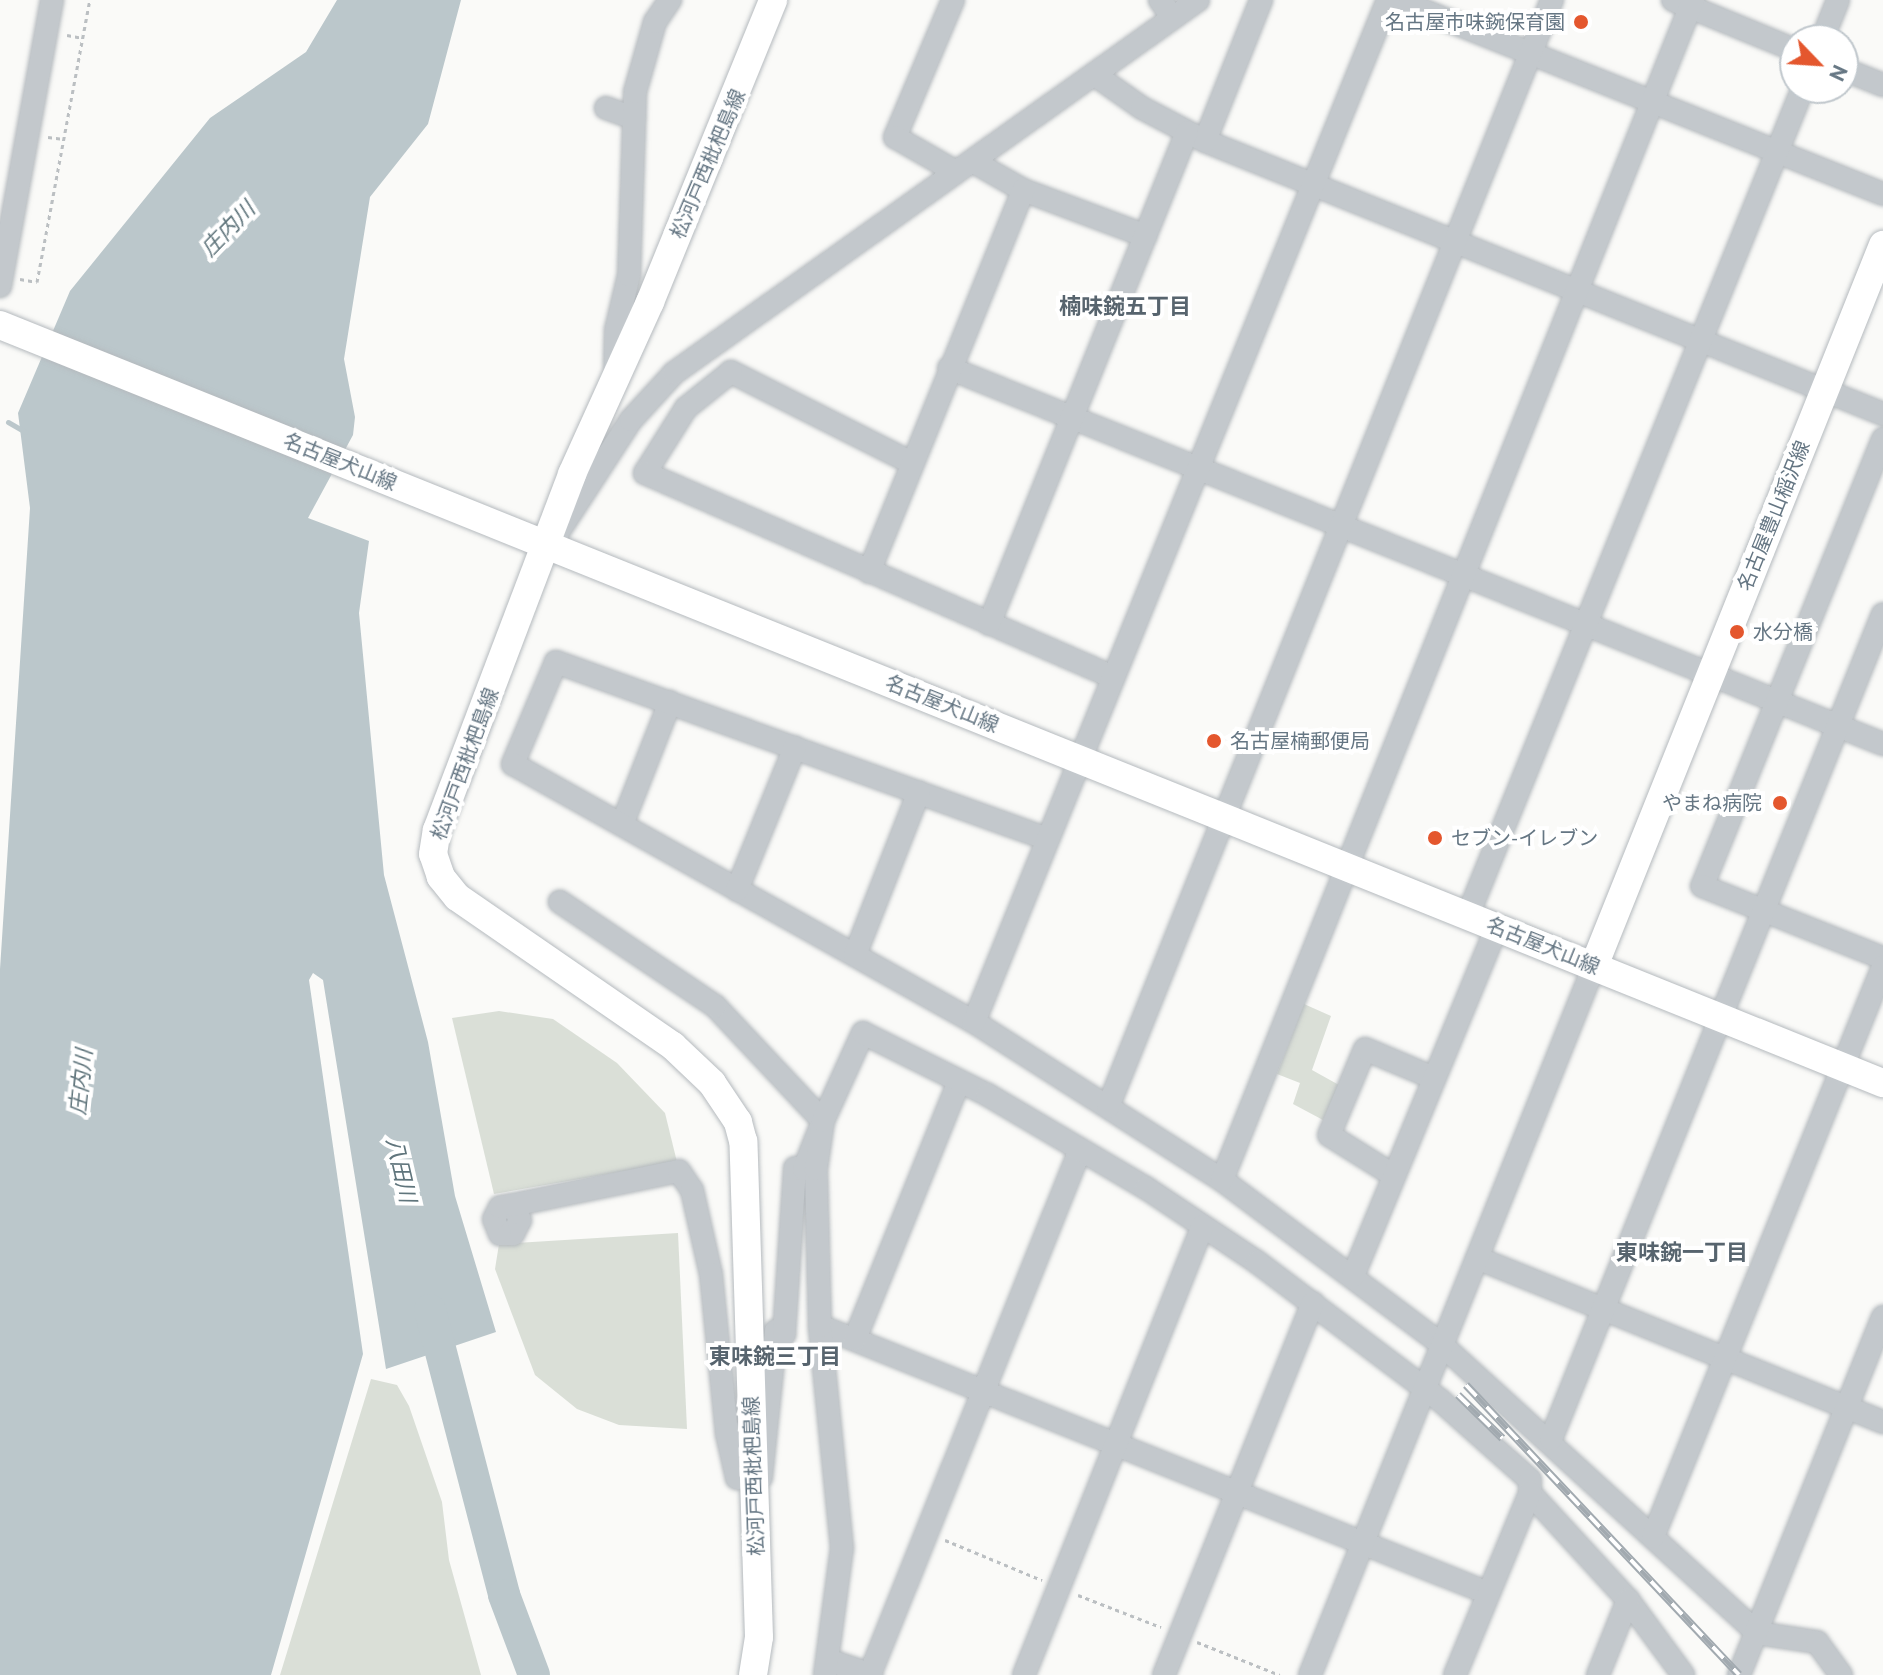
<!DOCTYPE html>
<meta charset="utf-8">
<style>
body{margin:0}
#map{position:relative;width:1883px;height:1675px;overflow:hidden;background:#fafaf8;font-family:"PT Sans","Noto Sans JP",sans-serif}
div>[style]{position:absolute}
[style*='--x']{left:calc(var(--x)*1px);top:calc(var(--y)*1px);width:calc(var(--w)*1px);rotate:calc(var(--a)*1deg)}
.green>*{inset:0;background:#dadfd7}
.water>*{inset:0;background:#bbc7cb}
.stream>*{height:5px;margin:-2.5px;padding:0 2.5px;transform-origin:2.5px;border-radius:2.5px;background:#bbc7cb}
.river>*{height:32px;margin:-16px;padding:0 16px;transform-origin:16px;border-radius:16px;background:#bbc7cb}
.path>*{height:3px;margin-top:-1.5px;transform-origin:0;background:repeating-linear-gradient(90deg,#bbbfc2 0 4px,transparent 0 8px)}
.roads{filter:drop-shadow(0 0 2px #b5babe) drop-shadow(0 0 2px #b5babe)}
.minor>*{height:22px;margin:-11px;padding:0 11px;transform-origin:11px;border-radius:11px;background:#c3c8cc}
.major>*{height:28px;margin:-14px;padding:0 14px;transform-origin:14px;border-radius:14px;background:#fff}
.rail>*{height:8px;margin-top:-4px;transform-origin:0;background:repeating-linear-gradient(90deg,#fff 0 15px,#a2aab0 0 30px);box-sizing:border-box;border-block:2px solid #a2aab0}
.dots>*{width:22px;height:22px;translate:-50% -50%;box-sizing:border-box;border:4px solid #fff;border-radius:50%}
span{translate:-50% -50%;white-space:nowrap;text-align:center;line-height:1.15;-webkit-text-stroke:8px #fff;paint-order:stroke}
.poi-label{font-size:20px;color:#657683}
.right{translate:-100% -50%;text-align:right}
.left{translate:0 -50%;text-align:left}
.street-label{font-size:20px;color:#657683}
.water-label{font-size:22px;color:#60757c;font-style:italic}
.neighbourhood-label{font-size:22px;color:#57646e;font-weight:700}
.north{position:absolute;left:1779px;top:24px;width:80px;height:80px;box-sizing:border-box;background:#fff;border:2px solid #c1c8cd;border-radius:50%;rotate:115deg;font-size:22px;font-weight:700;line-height:32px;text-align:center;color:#657683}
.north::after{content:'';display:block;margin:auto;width:28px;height:36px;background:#e4572e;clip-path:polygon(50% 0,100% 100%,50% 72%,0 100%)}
</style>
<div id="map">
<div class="green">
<div style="clip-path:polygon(1304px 1004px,1331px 1016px,1312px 1070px,1339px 1085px,1323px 1120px,1293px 1104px,1300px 1083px,1277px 1074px)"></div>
<div style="clip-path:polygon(499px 1011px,553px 1019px,617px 1063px,665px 1113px,677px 1162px,494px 1194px,452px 1018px)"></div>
<div style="clip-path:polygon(678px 1233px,687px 1429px,619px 1425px,577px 1409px,535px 1375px,495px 1269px,499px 1244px)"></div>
<div style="clip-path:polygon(371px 1379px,397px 1385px,409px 1406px,442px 1502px,449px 1560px,481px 1675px,280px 1675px)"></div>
</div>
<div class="water">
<div style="clip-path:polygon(337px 0,461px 0,428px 124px,370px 197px,344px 359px,355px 417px,353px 435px,308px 518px,369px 541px,359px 613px,384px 875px,428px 1042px,455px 1196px,496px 1332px,386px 1369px,323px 980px,313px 973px,309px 980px,363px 1354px,271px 1675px,0 1675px,0 969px,30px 508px,18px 413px,70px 291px,210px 118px,306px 52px)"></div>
</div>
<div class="stream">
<div style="--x:8;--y:422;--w:20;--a:30"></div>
</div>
<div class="river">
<div style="--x:430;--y:1310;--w:294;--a:75.4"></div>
<div style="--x:504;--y:1595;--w:85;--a:69.4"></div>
</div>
<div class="path">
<div style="--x:67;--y:35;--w:16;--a:11"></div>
<div style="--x:48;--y:137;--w:16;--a:7"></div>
<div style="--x:20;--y:279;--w:17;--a:10"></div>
<div style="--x:37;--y:282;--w:287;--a:-79.4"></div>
<div style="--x:945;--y:1540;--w:105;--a:22.4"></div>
<div style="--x:1078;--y:1595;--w:89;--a:21.1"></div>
<div style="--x:1197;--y:1642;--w:89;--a:21.7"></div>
</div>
<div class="roads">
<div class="minor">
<div style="--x:953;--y:0;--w:149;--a:112.9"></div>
<div style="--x:895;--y:137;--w:70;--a:29.8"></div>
<div style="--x:1160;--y:0;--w:22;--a:54"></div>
<div style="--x:1397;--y:0;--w:523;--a:21.76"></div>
<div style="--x:1673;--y:0;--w:132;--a:22.3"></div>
<div style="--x:1822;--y:40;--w:43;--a:-68.2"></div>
<div style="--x:1843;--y:69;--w:43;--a:21.8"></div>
<div style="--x:1095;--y:75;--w:57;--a:35.1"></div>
<div style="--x:1142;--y:108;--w:71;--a:27.6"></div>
<div style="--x:1205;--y:141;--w:731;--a:21.93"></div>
<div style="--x:606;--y:108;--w:30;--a:20"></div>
<div style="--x:1205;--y:141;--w:152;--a:-68.3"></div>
<div style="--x:972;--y:161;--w:59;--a:29.6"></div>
<div style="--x:1023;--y:190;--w:131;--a:20.5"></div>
<div style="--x:0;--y:286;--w:291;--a:-79.7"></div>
<div style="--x:949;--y:368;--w:1007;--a:21.93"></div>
<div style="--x:615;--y:372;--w:42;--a:-88.6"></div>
<div style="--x:616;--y:330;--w:57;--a:-76.7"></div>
<div style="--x:629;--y:275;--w:183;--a:-88.1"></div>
<div style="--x:635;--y:92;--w:73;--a:-74.1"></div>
<div style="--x:655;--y:22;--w:27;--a:-56"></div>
<div style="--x:1883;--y:439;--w:482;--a:112"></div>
<div style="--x:1702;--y:886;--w:195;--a:21.7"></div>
<div style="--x:912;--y:463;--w:203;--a:-153.3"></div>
<div style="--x:731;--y:372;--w:58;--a:141.3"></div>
<div style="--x:686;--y:408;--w:77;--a:122.2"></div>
<div style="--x:645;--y:473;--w:511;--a:23.55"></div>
<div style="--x:555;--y:537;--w:140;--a:-57"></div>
<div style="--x:631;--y:420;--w:64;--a:-47.5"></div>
<div style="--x:674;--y:373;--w:643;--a:-35.44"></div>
<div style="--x:869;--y:572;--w:412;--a:-68"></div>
<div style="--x:989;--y:624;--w:530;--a:-68.08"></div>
<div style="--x:623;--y:822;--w:129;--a:-68.6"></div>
<div style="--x:1045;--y:838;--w:520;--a:-160.21"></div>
<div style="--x:556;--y:662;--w:111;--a:112.9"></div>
<div style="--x:513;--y:764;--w:528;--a:29.23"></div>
<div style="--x:974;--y:1022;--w:294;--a:32.5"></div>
<div style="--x:1222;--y:1180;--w:274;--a:36.8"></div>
<div style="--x:1441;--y:1344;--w:428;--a:42.4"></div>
<div style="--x:1757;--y:1633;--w:61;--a:8.5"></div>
<div style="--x:1817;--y:1642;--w:41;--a:54"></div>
<div style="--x:737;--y:890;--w:154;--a:-67.9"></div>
<div style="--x:1468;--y:915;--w:892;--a:-67.95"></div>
<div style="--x:855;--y:955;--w:175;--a:-68.6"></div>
<div style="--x:974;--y:1022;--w:1103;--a:-67.95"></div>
<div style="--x:1108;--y:1107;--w:1193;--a:-68.15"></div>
<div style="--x:1393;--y:1175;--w:75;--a:-148"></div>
<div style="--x:1329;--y:1135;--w:93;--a:-67.3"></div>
<div style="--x:1365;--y:1049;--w:75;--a:22.8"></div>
<div style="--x:1222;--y:1180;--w:1271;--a:-68.24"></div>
<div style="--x:513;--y:1205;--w:17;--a:65"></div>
<div style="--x:520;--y:1220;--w:16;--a:117"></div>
<div style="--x:513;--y:1234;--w:13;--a:180"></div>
<div style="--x:500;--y:1234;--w:16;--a:-112"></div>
<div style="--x:494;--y:1219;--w:13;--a:-63"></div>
<div style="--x:500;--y:1207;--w:13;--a:-9"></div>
<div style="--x:513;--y:1205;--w:169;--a:-11.6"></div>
<div style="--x:679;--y:1171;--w:23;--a:56"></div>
<div style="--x:692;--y:1190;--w:86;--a:77.3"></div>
<div style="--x:711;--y:1274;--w:161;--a:84.3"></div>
<div style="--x:727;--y:1434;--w:45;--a:77.2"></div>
<div style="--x:737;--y:1478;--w:24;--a:-2"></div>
<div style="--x:761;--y:1477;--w:147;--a:-84.1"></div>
<div style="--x:776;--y:1331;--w:9;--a:21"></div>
<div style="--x:784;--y:1334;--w:166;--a:-86.2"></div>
<div style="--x:795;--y:1168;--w:9;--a:6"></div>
<div style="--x:804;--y:1169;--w:52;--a:-68.4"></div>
<div style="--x:823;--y:1121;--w:158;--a:-133.2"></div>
<div style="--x:715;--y:1006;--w:187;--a:-146.1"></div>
<div style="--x:1477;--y:1258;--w:438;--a:22"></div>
<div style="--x:1353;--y:1276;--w:378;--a:-67.6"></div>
<div style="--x:820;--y:1326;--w:719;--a:21.79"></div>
<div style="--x:855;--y:1339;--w:277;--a:-68"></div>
<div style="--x:1551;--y:1439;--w:889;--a:-68.08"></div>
<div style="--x:1653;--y:1537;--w:615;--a:-68.03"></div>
<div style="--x:828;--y:1660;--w:46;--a:18.8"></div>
<div style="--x:870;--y:1674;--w:565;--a:-68.16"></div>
<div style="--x:825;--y:1675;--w:128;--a:-82.4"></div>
<div style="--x:842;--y:1548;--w:223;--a:-95.7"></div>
<div style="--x:820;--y:1326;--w:157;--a:-91.5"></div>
<div style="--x:816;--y:1169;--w:49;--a:-81.7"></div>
<div style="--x:823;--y:1121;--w:97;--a:-65.6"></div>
<div style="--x:863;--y:1033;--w:140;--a:26.4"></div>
<div style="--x:988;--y:1095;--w:183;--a:30.5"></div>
<div style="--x:1146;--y:1188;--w:133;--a:33.7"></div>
<div style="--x:1257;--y:1262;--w:229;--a:37"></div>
<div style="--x:1440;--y:1400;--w:120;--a:41.6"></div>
<div style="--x:1530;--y:1480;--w:13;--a:90"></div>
<div style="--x:1530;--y:1493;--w:145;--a:47.5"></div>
<div style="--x:1628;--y:1600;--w:93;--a:53.7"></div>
<div style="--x:1024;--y:1675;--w:483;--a:-68.3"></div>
<div style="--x:1164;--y:1675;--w:401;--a:-68.2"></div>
<div style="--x:1310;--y:1675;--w:764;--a:-68.17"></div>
<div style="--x:1455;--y:1675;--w:197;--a:-67.6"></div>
<div style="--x:1598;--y:1675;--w:81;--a:-68.2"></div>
<div style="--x:1739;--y:1675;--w:386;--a:-68.1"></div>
</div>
<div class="major">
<div style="--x:0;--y:325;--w:2030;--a:21.93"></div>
<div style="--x:1594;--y:966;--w:777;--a:-68.16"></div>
<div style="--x:753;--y:1675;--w:38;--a:-81"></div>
<div style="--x:759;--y:1637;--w:496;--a:-91.8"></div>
<div style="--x:743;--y:1141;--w:20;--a:-105"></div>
<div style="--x:738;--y:1122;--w:47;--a:-123.7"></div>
<div style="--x:712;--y:1083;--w:54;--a:-136.5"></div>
<div style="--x:673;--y:1046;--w:262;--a:-145.4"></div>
<div style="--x:457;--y:897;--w:26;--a:-129"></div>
<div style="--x:441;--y:877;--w:24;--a:-109"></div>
<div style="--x:433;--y:854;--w:24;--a:-81"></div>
<div style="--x:437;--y:830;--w:381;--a:-69.2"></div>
<div style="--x:572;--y:474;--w:189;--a:-65.6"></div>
<div style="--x:650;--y:302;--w:326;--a:-67.8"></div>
</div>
</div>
<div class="rail">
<div style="--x:1466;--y:1385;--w:398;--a:46.7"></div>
<div style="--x:1458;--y:1395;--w:62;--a:44.3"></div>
</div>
<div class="dots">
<div style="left:1581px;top:22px;background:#e4572e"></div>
<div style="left:1737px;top:632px;background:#e4572e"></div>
<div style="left:1214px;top:741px;background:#e4572e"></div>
<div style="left:1780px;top:803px;background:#e4572e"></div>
<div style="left:1435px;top:838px;background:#e4572e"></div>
</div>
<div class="poi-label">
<span class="right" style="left:1565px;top:22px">名古屋市味鋺保育園</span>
<span class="left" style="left:1753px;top:632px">水分橋</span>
<span class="left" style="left:1230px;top:741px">名古屋楠郵便局</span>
<span class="right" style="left:1762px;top:803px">やまね病院</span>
<span class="left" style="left:1451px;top:838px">セブン-イレブン</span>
</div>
<div class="street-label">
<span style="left:708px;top:164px;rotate:-67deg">松河戸西枇杷島線</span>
<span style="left:340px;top:462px;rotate:22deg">名古屋犬山線</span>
<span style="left:1774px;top:516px;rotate:-68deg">名古屋豊山稲沢線</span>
<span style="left:942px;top:704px;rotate:22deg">名古屋犬山線</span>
<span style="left:465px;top:764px;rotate:-70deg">松河戸西枇杷島線</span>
<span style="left:1543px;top:946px;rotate:22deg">名古屋犬山線</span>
<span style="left:754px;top:1476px;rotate:-92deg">松河戸西枇杷島線</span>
</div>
<div class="water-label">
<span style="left:228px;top:229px;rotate:-46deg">庄内川</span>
<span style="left:81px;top:1082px;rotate:-84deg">庄内川</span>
<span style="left:401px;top:1170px;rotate:77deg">八田川</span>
</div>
<div class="neighbourhood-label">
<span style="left:1125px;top:307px">楠味鋺五丁目</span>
<span style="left:1682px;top:1253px">東味鋺一丁目</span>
<span style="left:775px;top:1357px">東味鋺三丁目</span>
</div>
<div class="north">N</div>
</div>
